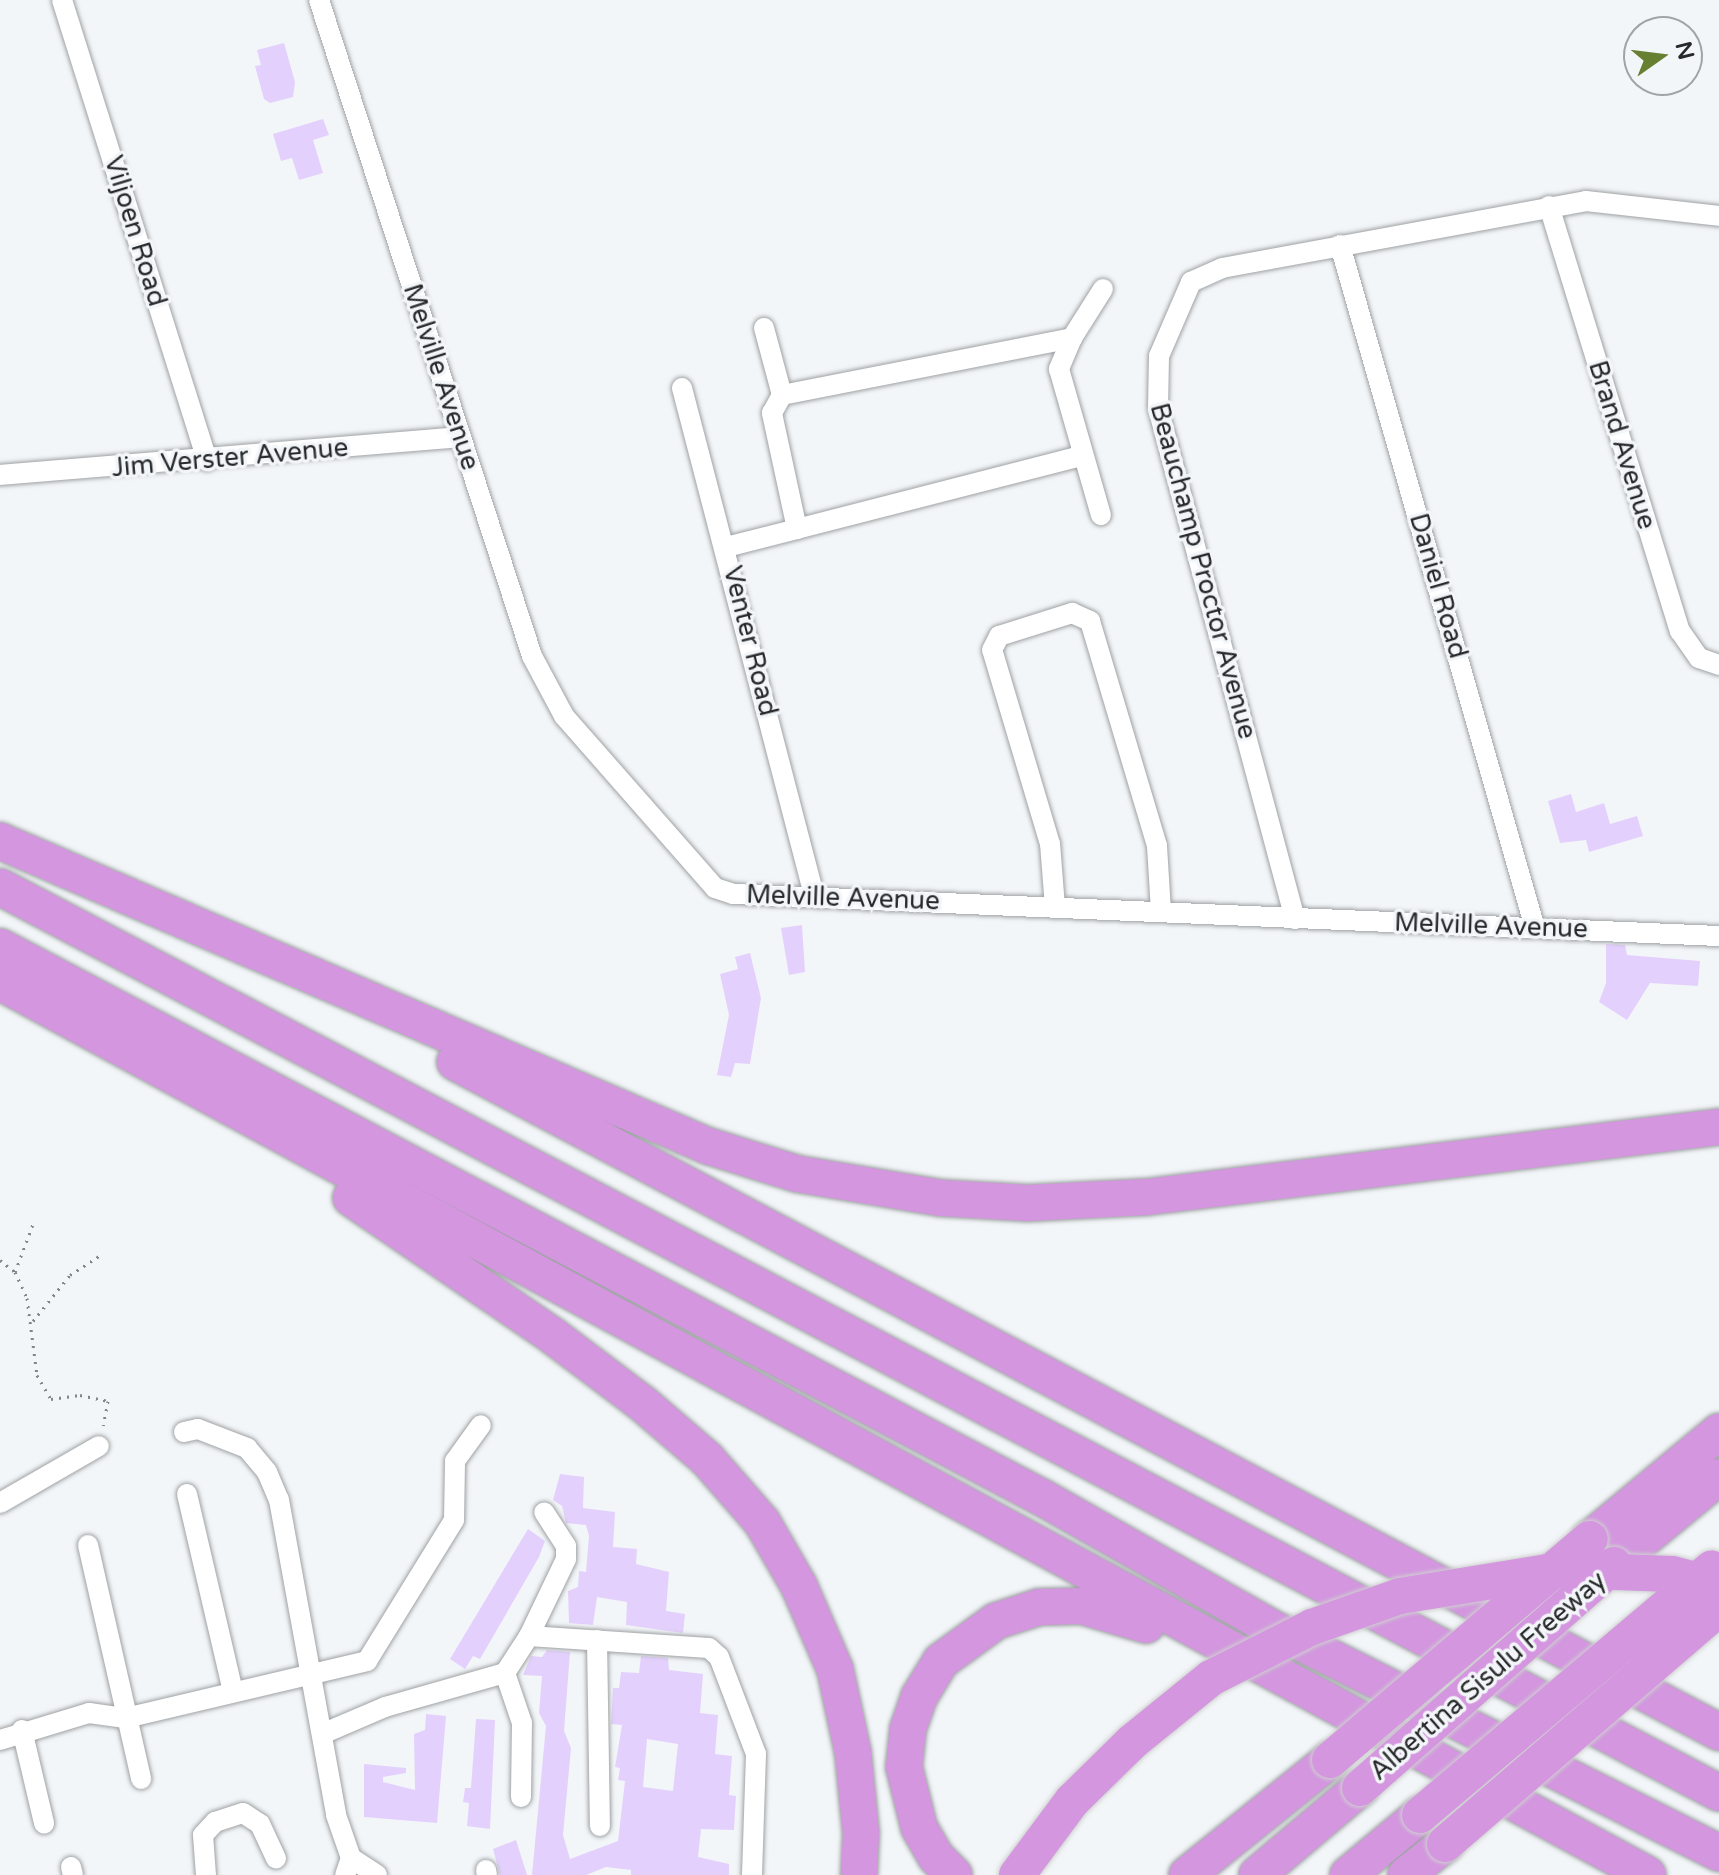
<!DOCTYPE html>
<style>
body{margin:0}
#map{position:relative;width:1719px;height:1875px;overflow:hidden;background:#f3f6f8;font-family:"Varela Round",sans-serif}
div>[style]{position:absolute}
[style*='--x']{left:calc(var(--x)*1px);top:calc(var(--y)*1px);width:calc(var(--w)*1px);rotate:calc(var(--a)*1deg)}
.building>*{inset:0;background:#e4d0fd}
.path>*{height:3px;margin-top:-1.5px;transform-origin:0;background:repeating-linear-gradient(90deg,#838587 0 2px,transparent 0 8px)}
.roads{filter:drop-shadow(0 0 2px #9fa2a4) drop-shadow(0 0 2px #9fa2a4)}
.minor>*{height:20px;margin:-10px;padding:0 10px;transform-origin:10px;border-radius:10px;background:#fff}
.motorway>*{height:36px;margin:-18px;padding:0 18px;transform-origin:18px;border-radius:18px;background:#d396df}
.bridges{filter:drop-shadow(0 0 2px #cfd0d0) drop-shadow(0 0 2px #cfd0d0)}
.motorway-bridge>*{height:36px;margin:-18px;padding:0 18px;transform-origin:18px;border-radius:18px;background:#d396df}
span{translate:-50% -50%;white-space:nowrap;text-align:center;line-height:1.15;-webkit-text-stroke:7px #f3f6f8;paint-order:stroke}
.street-label{font-size:26px;color:#272829}
.north{position:absolute;left:1623px;top:16px;width:80px;height:80px;box-sizing:border-box;background:#f3f6f8;border:2px solid #a1a4a5;border-radius:50%;rotate:76deg;font-size:22px;font-weight:700;line-height:32px;text-align:center;color:#272829}
.north::after{content:'';display:block;margin:auto;width:28px;height:36px;background:#677f31;clip-path:polygon(50% 0,100% 100%,50% 72%,0 100%)}
</style>
<div id="map">
<div class="building">
<div style="clip-path:polygon(284px 43px,295px 82px,293px 97px,270px 103px,264px 99px,255px 66px,261px 65px,257px 50px)"></div>
<div style="clip-path:polygon(323px 119px,329px 135px,313px 140px,323px 173px,299px 180px,292px 158px,281px 161px,273px 134px)"></div>
<div style="clip-path:polygon(1571px 794px,1576px 812px,1604px 803px,1610px 824px,1637px 816px,1643px 836px,1589px 852px,1586px 840px,1560px 843px,1548px 801px)"></div>
<div style="clip-path:polygon(802px 925px,805px 972px,789px 975px,781px 928px)"></div>
<div style="clip-path:polygon(1606px 944px,1625px 945px,1627px 955px,1700px 961px,1698px 986px,1650px 983px,1627px 1020px,1599px 1002px,1606px 983px)"></div>
<div style="clip-path:polygon(750px 953px,761px 998px,750px 1064px,735px 1063px,731px 1077px,717px 1075px,729px 1015px,720px 974px,738px 969px,735px 957px)"></div>
<div style="clip-path:polygon(560px 1474px,584px 1477px,583px 1508px,615px 1512px,613px 1547px,637px 1549px,636px 1564px,669px 1572px,666px 1611px,685px 1614px,683px 1633px,626px 1625px,627px 1602px,597px 1597px,593px 1625px,569px 1623px,568px 1591px,578px 1587px,579px 1571px,586px 1572px,589px 1536px,586px 1525px,566px 1523px,562px 1506px,553px 1500px)"></div>
<div style="clip-path:polygon(528px 1529px,545px 1541px,539px 1557px,480px 1659px,473px 1656px,465px 1669px,450px 1659px)"></div>
<div style="clip-path:polygon(evenodd,547px 1650px,570px 1652px,564px 1731px,571px 1748px,563px 1835px,570px 1859px,618px 1841px,625px 1781px,618px 1780px,620px 1768px,615px 1767px,622px 1725px,611px 1724px,613px 1688px,619px 1688px,621px 1672px,639px 1673px,641px 1656px,668px 1658px,669px 1670px,703px 1674px,700px 1713px,718px 1715px,715px 1754px,732px 1756px,729px 1795px,736px 1796px,734px 1830px,701px 1829px,698px 1857px,729px 1864px,729px 1875px,631px 1875px,631px 1870px,606px 1867px,586px 1875px,532px 1875px,546px 1726px,539px 1713px,542px 1676px,523px 1675px,531px 1656px,542px 1657px,547px 1650px,647px 1739px,678px 1744px,673px 1791px,643px 1787px,647px 1739px)"></div>
<div style="clip-path:polygon(426px 1714px,446px 1716px,437px 1823px,364px 1817px,364px 1764px,406px 1768px,406px 1773px,383px 1777px,383px 1782px,415px 1790px,414px 1734px,425px 1730px)"></div>
<div style="clip-path:polygon(476px 1719px,495px 1720px,490px 1829px,467px 1826px,469px 1803px,463px 1802px,465px 1788px,471px 1788px)"></div>
<div style="clip-path:polygon(516px 1840px,527px 1875px,500px 1875px,493px 1849px)"></div>
</div>
<div class="path">
<div style="--x:0;--y:1260;--w:19;--a:39"></div>
<div style="--x:15;--y:1272;--w:29;--a:65"></div>
<div style="--x:27;--y:1298;--w:78;--a:82.6"></div>
<div style="--x:37;--y:1375;--w:28;--a:60"></div>
<div style="--x:51;--y:1399;--w:29;--a:-8"></div>
<div style="--x:80;--y:1395;--w:29;--a:12"></div>
<div style="--x:108;--y:1401;--w:25;--a:101"></div>
<div style="--x:15;--y:1272;--w:51;--a:-69.4"></div>
<div style="--x:33;--y:1321;--w:59;--a:-51.2"></div>
<div style="--x:70;--y:1275;--w:37;--a:-33"></div>
</div>
<div class="roads">
<div class="minor">
<div style="--x:62;--y:0;--w:483;--a:72.5"></div>
<div style="--x:319;--y:0;--w:690;--a:72.01"></div>
<div style="--x:532;--y:656;--w:68;--a:61.9"></div>
<div style="--x:564;--y:716;--w:229;--a:48.7"></div>
<div style="--x:715;--y:888;--w:19;--a:18"></div>
<div style="--x:733;--y:894;--w:987;--a:2.44"></div>
<div style="--x:1549;--y:206;--w:445;--a:72.9"></div>
<div style="--x:1680;--y:631;--w:33;--a:55"></div>
<div style="--x:1699;--y:658;--w:21;--a:19"></div>
<div style="--x:1340;--y:245;--w:710;--a:74.07"></div>
<div style="--x:764;--y:328;--w:69;--a:75"></div>
<div style="--x:1072;--y:338;--w:58;--a:-57.7"></div>
<div style="--x:682;--y:388;--w:524;--a:75.41"></div>
<div style="--x:1081;--y:456;--w:293;--a:165.6"></div>
<div style="--x:797;--y:529;--w:119;--a:-102.2"></div>
<div style="--x:772;--y:413;--w:21;--a:-61"></div>
<div style="--x:782;--y:395;--w:296;--a:-11.1"></div>
<div style="--x:1072;--y:338;--w:34;--a:113"></div>
<div style="--x:1059;--y:369;--w:152;--a:74"></div>
<div style="--x:0;--y:475;--w:462;--a:-4.7"></div>
<div style="--x:726;--y:547;--w:73;--a:-14.2"></div>
<div style="--x:1055;--y:907;--w:63;--a:-94.5"></div>
<div style="--x:1050;--y:844;--w:202;--a:-106.6"></div>
<div style="--x:992;--y:650;--w:16;--a:-63"></div>
<div style="--x:999;--y:636;--w:77;--a:-17.5"></div>
<div style="--x:1072;--y:613;--w:20;--a:24"></div>
<div style="--x:1090;--y:621;--w:235;--a:73.4"></div>
<div style="--x:1157;--y:846;--w:66;--a:86.5"></div>
<div style="--x:1295;--y:919;--w:529;--a:-105.01"></div>
<div style="--x:1158;--y:408;--w:52;--a:-88.9"></div>
<div style="--x:1159;--y:356;--w:81;--a:-66.6"></div>
<div style="--x:1191;--y:282;--w:34;--a:-24"></div>
<div style="--x:1222;--y:268;--w:370;--a:-10.4"></div>
<div style="--x:1586;--y:201;--w:134;--a:6.4"></div>
<div style="--x:184;--y:1432;--w:14;--a:-12"></div>
<div style="--x:198;--y:1429;--w:53;--a:21.2"></div>
<div style="--x:247;--y:1448;--w:31;--a:50"></div>
<div style="--x:267;--y:1472;--w:30;--a:67"></div>
<div style="--x:279;--y:1500;--w:320;--a:79.7"></div>
<div style="--x:336;--y:1815;--w:46;--a:70.8"></div>
<div style="--x:351;--y:1858;--w:18;--a:109"></div>
<div style="--x:187;--y:1494;--w:202;--a:76.9"></div>
<div style="--x:0;--y:1503;--w:114;--a:-29.9"></div>
<div style="--x:88;--y:1545;--w:240;--a:77.2"></div>
<div style="--x:529;--y:1636;--w:180;--a:3.8"></div>
<div style="--x:709;--y:1648;--w:13;--a:42"></div>
<div style="--x:719;--y:1657;--w:104;--a:69.1"></div>
<div style="--x:756;--y:1754;--w:121;--a:91.9"></div>
<div style="--x:597;--y:1640;--w:186;--a:89.1"></div>
<div style="--x:505;--y:1673;--w:53;--a:71.2"></div>
<div style="--x:522;--y:1723;--w:74;--a:90.8"></div>
<div style="--x:22;--y:1730;--w:96;--a:76.7"></div>
<div style="--x:322;--y:1734;--w:69;--a:-23.2"></div>
<div style="--x:385;--y:1707;--w:125;--a:-15.8"></div>
<div style="--x:505;--y:1673;--w:44;--a:-57"></div>
<div style="--x:529;--y:1636;--w:85;--a:-64.3"></div>
<div style="--x:566;--y:1559;--w:13;--a:-90"></div>
<div style="--x:566;--y:1546;--w:40;--a:-122.9"></div>
<div style="--x:0;--y:1740;--w:93;--a:-16.9"></div>
<div style="--x:89;--y:1713;--w:37;--a:8"></div>
<div style="--x:126;--y:1718;--w:248;--a:-13.3"></div>
<div style="--x:367;--y:1661;--w:166;--a:-58.3"></div>
<div style="--x:454;--y:1520;--w:59;--a:-89"></div>
<div style="--x:455;--y:1461;--w:44;--a:-54.2"></div>
<div style="--x:351;--y:1858;--w:31;--a:33"></div>
<div style="--x:71;--y:1867;--w:8;--a:76"></div>
<div style="--x:486;--y:1870;--w:5;--a:79"></div>
<div style="--x:206;--y:1875;--w:40;--a:-94.3"></div>
<div style="--x:203;--y:1835;--w:18;--a:-47"></div>
<div style="--x:215;--y:1822;--w:29;--a:-18"></div>
<div style="--x:243;--y:1813;--w:20;--a:33"></div>
<div style="--x:260;--y:1824;--w:38;--a:65"></div>
</div>
<div class="motorway">
<div style="--x:0;--y:841;--w:771;--a:23.31"></div>
<div style="--x:708;--y:1146;--w:94;--a:17.3"></div>
<div style="--x:798;--y:1174;--w:145;--a:9.5"></div>
<div style="--x:941;--y:1198;--w:87;--a:3.3"></div>
<div style="--x:1028;--y:1203;--w:119;--a:-2.9"></div>
<div style="--x:1147;--y:1197;--w:576;--a:-6.98"></div>
<div style="--x:0;--y:887;--w:1943;--a:27.79"></div>
<div style="--x:0;--y:947;--w:1180;--a:27.85"></div>
<div style="--x:1043;--y:1498;--w:261;--a:29.6"></div>
<div style="--x:1270;--y:1627;--w:503;--a:26.72"></div>
<div style="--x:0;--y:982;--w:1874;--a:28.45"></div>
<div style="--x:455;--y:1062;--w:1431;--a:27.93"></div>
<div style="--x:351;--y:1198;--w:245;--a:34.3"></div>
<div style="--x:553;--y:1336;--w:111;--a:37"></div>
<div style="--x:642;--y:1403;--w:86;--a:40.7"></div>
<div style="--x:707;--y:1459;--w:84;--a:48.9"></div>
<div style="--x:762;--y:1522;--w:74;--a:60"></div>
<div style="--x:799;--y:1586;--w:90;--a:66.6"></div>
<div style="--x:835;--y:1669;--w:86;--a:77.9"></div>
<div style="--x:853;--y:1753;--w:80;--a:84.3"></div>
<div style="--x:861;--y:1833;--w:42;--a:92.7"></div>
<div style="--x:1590;--y:1539;--w:168;--a:-39.7"></div>
<div style="--x:1624;--y:1555;--w:123;--a:-39.4"></div>
<div style="--x:954;--y:1875;--w:25;--a:-135"></div>
<div style="--x:936;--y:1857;--w:34;--a:-120"></div>
<div style="--x:919;--y:1827;--w:62;--a:-104"></div>
<div style="--x:904;--y:1767;--w:38;--a:-84"></div>
<div style="--x:908;--y:1729;--w:34;--a:-71"></div>
<div style="--x:919;--y:1697;--w:42;--a:-58.6"></div>
<div style="--x:941;--y:1661;--w:68;--a:-36"></div>
<div style="--x:996;--y:1621;--w:45;--a:-18"></div>
<div style="--x:1039;--y:1607;--w:43;--a:-1.3"></div>
<div style="--x:1082;--y:1606;--w:67;--a:16.5"></div>
<div style="--x:1187;--y:1875;--w:184;--a:-38.8"></div>
<div style="--x:1257;--y:1875;--w:135;--a:-40.2"></div>
<div style="--x:1348;--y:1875;--w:94;--a:-39.8"></div>
<div style="--x:1406;--y:1875;--w:50;--a:-38.5"></div>
</div>
</div>
<div class="bridges">
<div class="motorway-bridge">
<div style="--x:1330;--y:1760;--w:341;--a:-40.4"></div>
<div style="--x:1360;--y:1788;--w:338;--a:-41.3"></div>
<div style="--x:1420;--y:1815;--w:382;--a:-40.2"></div>
<div style="--x:1445;--y:1844;--w:362;--a:-40.7"></div>
<div style="--x:1017;--y:1875;--w:92;--a:-53.4"></div>
<div style="--x:1072;--y:1801;--w:84;--a:-44.5"></div>
<div style="--x:1132;--y:1742;--w:102;--a:-39"></div>
<div style="--x:1211;--y:1678;--w:113;--a:-26.8"></div>
<div style="--x:1312;--y:1627;--w:93;--a:-19.4"></div>
<div style="--x:1400;--y:1596;--w:162;--a:-9.2"></div>
<div style="--x:1560;--y:1570;--w:112;--a:2"></div>
<div style="--x:1672;--y:1574;--w:49;--a:14.3"></div>
</div>
</div>
<div class="street-label">
<span style="left:135px;top:231px;rotate:73deg">Viljoen Road</span>
<span style="left:441px;top:377px;rotate:72deg">Melville Avenue</span>
<span style="left:1622px;top:445px;rotate:73deg">Brand Avenue</span>
<span style="left:230px;top:458px;rotate:-5deg">Jim Verster Avenue</span>
<span style="left:1203px;top:571px;rotate:75deg">Beauchamp Proctor Avenue</span>
<span style="left:1438px;top:586px;rotate:74deg">Daniel Road</span>
<span style="left:750px;top:641px;rotate:76deg">Venter Road</span>
<span style="left:843px;top:898px;rotate:2deg">Melville Avenue</span>
<span style="left:1491px;top:926px;rotate:2deg">Melville Avenue</span>
<span style="left:1488px;top:1676px;rotate:-41deg">Albertina Sisulu Freeway</span>
</div>
<div class="north">N</div>
</div>
